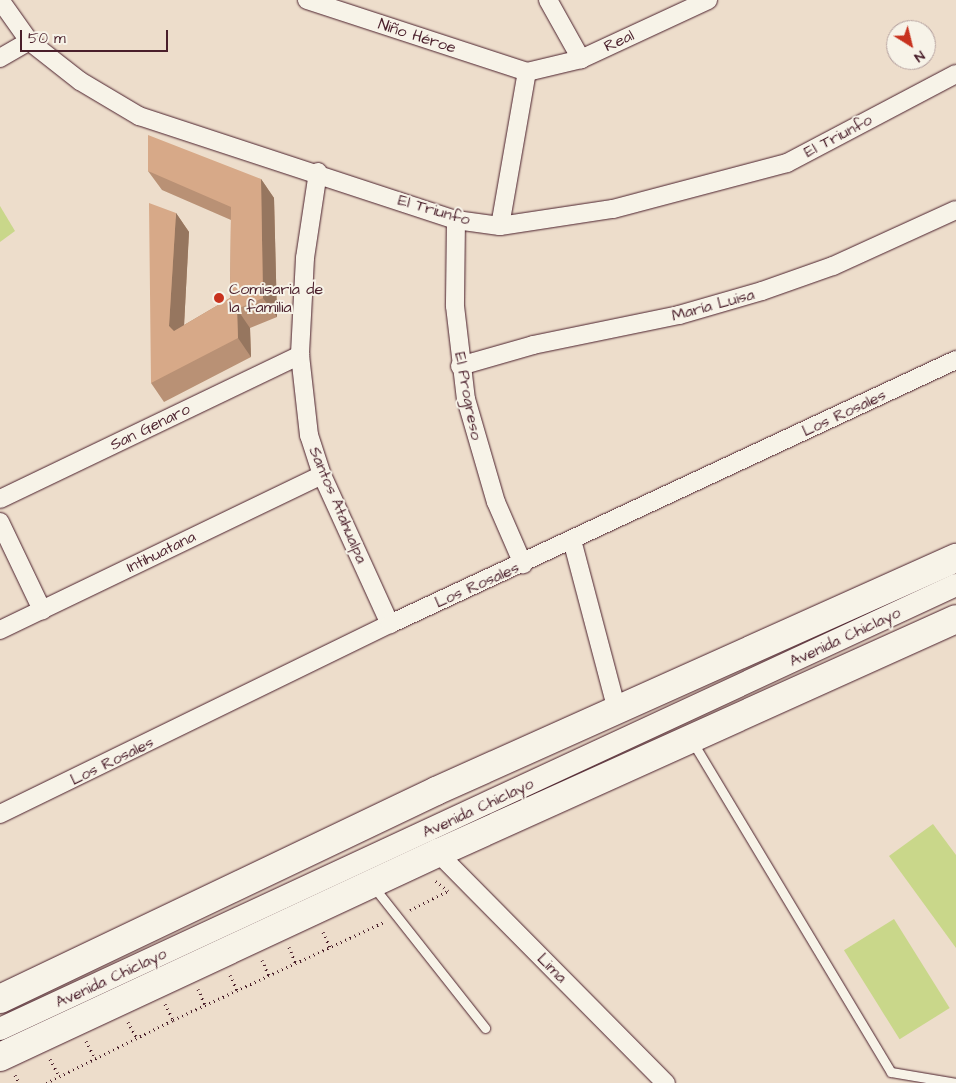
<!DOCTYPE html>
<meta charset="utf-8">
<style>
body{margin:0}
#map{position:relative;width:956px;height:1083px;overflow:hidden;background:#edddcb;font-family:"Architects Daughter",sans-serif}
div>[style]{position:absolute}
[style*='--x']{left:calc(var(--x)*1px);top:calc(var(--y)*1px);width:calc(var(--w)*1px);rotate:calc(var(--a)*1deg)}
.green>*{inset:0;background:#c9d78a;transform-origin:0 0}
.path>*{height:3px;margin-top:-1.5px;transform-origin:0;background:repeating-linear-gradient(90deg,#4a1f2b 0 1px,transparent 0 5px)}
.roads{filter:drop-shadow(0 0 1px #4a1f2b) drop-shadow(0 0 1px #4a1f2b)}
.service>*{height:9px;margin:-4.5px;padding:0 4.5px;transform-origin:4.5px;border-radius:4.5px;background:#f7f3e8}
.minor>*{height:18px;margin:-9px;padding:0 9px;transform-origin:9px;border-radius:9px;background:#f7f3e8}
.tertiary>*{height:22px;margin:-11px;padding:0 11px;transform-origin:11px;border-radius:11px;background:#f7f3e8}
.primary>*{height:28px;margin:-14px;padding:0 14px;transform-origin:14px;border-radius:14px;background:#f7f3e8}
.wall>*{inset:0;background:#b99175}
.shaded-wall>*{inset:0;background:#96765f}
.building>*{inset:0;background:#d7a988}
.dots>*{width:14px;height:14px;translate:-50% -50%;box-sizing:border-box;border:2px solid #f7f3e8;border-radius:50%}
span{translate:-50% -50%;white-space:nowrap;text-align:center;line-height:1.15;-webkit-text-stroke:4px #f7f3e8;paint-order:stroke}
.street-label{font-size:16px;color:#4a1f2b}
.poi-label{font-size:16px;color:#4a1f2b}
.left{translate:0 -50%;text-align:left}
.north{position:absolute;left:886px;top:20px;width:50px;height:50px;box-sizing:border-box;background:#f7f3e8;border:1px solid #b29e9c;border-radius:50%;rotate:144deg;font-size:14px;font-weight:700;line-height:20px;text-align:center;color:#4a1f2b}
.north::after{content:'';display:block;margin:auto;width:18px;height:22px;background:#c8321e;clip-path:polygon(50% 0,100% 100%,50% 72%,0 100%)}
.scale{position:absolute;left:20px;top:30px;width:148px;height:22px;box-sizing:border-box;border:2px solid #4a1f2b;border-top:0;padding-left:6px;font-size:15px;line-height:18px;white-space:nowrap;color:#4a1f2b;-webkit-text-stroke:4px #f7f3e8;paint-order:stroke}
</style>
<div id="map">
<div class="green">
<div style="clip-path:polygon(0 206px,15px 231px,0 242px)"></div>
<div style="clip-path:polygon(933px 824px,956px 855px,956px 948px,889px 856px)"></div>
<div style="left:894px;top:919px;width:105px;height:59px;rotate:58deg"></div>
</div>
<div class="path">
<div style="--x:410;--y:910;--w:42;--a:-26.6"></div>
<div style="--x:448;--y:891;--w:18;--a:-142"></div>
<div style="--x:323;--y:932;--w:17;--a:65"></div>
<div style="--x:289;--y:947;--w:18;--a:68"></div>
<div style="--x:262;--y:960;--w:17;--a:66"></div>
<div style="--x:230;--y:975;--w:17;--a:65"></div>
<div style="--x:198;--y:989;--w:17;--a:66"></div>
<div style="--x:165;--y:1004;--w:18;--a:63"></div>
<div style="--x:128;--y:1022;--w:18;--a:61"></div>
<div style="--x:86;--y:1041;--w:20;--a:63"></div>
<div style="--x:50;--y:1059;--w:19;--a:62"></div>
<div style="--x:15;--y:1075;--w:9;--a:63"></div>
<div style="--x:46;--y:1083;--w:142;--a:-26.4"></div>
<div style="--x:173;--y:1020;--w:233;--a:-24.9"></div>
</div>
<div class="roads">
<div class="service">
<div style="--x:692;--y:741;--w:386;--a:59"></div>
<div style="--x:891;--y:1072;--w:66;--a:9.6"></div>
<div style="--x:373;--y:886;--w:181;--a:51.7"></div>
</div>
<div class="minor">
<div style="--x:0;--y:0;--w:50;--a:54.7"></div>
<div style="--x:29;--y:41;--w:65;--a:38.1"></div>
<div style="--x:80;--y:81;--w:69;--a:30.7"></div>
<div style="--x:139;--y:116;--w:334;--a:18.2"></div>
<div style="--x:456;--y:220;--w:44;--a:7.8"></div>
<div style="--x:500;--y:226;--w:114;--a:-8.6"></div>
<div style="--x:613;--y:209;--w:180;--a:-14.8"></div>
<div style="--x:787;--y:163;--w:191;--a:-27.8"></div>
<div style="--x:307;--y:0;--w:231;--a:18.1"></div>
<div style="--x:548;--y:0;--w:68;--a:60.8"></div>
<div style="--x:0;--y:58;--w:34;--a:-30"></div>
<div style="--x:527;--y:72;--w:56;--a:-13.5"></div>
<div style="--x:581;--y:59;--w:140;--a:-24.9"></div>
<div style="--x:318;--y:172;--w:87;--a:98.6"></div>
<div style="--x:305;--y:258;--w:97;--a:93"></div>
<div style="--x:300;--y:355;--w:81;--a:83.6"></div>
<div style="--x:309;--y:435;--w:42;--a:72"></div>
<div style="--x:322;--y:475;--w:164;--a:65.5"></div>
<div style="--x:456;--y:220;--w:86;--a:90.7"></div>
<div style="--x:455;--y:306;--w:94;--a:83.3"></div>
<div style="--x:466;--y:399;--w:107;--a:73.8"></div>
<div style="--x:496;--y:502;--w:68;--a:66.5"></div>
<div style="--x:500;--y:226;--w:156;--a:-80.1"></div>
<div style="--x:460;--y:366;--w:76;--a:-16"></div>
<div style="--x:533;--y:345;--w:149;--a:-11.6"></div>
<div style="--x:679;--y:315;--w:86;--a:-16.1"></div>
<div style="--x:762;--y:291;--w:75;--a:-19.4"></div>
<div style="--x:833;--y:266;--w:135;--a:-24.5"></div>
<div style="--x:0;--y:499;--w:333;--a:-25.6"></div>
<div style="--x:0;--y:522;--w:98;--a:64.5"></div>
<div style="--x:572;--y:540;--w:176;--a:75.2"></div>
<div style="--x:0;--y:630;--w:357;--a:-25.7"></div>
<div style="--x:0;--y:814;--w:434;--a:-26"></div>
<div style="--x:390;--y:624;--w:625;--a:-25.01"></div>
<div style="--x:438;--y:853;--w:324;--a:45.3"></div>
</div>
<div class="tertiary">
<div style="--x:0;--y:1029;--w:1054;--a:-24.91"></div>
</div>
<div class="primary">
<div style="--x:0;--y:999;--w:483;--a:-25.5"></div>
<div style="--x:436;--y:791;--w:570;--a:-24.14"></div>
<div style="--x:0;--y:1057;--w:483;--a:-25"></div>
<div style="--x:438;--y:853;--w:568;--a:-24.31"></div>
</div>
</div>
<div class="wall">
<div style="clip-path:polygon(148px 171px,261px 179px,274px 198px,277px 317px,250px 328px,251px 357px,164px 402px,151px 383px,176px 213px,189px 232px,184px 325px,230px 298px,231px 220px,162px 190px)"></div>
</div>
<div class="shaded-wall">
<div style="clip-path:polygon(261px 179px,274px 198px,277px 317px,263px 298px)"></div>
<div style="clip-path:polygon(176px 213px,189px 232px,183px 345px,169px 326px)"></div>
<div style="clip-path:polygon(237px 309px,250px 328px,251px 357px,238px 338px)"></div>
</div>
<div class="building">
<div style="clip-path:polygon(148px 135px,261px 179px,263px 298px,237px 309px,238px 338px,151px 383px,149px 203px,176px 213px,169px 326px,174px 331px,230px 298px,231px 207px,148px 171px)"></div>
</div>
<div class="dots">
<div style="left:219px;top:298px;background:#c8321e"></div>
</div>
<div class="street-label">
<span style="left:417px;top:36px;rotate:18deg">Niño Héroe</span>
<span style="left:619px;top:41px;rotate:-25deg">Real</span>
<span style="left:838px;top:136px;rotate:-28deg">El Triunfo</span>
<span style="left:434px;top:210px;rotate:16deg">El Triunfo</span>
<span style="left:713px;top:305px;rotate:-15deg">María Luisa</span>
<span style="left:468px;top:396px;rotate:79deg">El Progreso</span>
<span style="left:844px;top:413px;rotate:-25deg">Los Rosales</span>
<span style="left:150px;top:427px;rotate:-26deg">San Genaro</span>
<span style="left:338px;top:505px;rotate:67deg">Santos Atahualpa</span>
<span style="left:161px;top:552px;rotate:-26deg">Intihuatana</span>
<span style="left:477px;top:585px;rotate:-24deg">Los Rosales</span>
<span style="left:845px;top:637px;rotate:-25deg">Avenida Chiclayo</span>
<span style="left:112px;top:761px;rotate:-26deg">Los Rosales</span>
<span style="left:478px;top:808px;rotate:-25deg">Avenida Chiclayo</span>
<span style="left:552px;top:968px;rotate:45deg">Lima</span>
<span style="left:111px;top:978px;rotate:-25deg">Avenida Chiclayo</span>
</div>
<div class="poi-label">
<span class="left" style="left:229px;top:298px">Comisaria de<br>la familia</span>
</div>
<div class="north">N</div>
<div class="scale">50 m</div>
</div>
